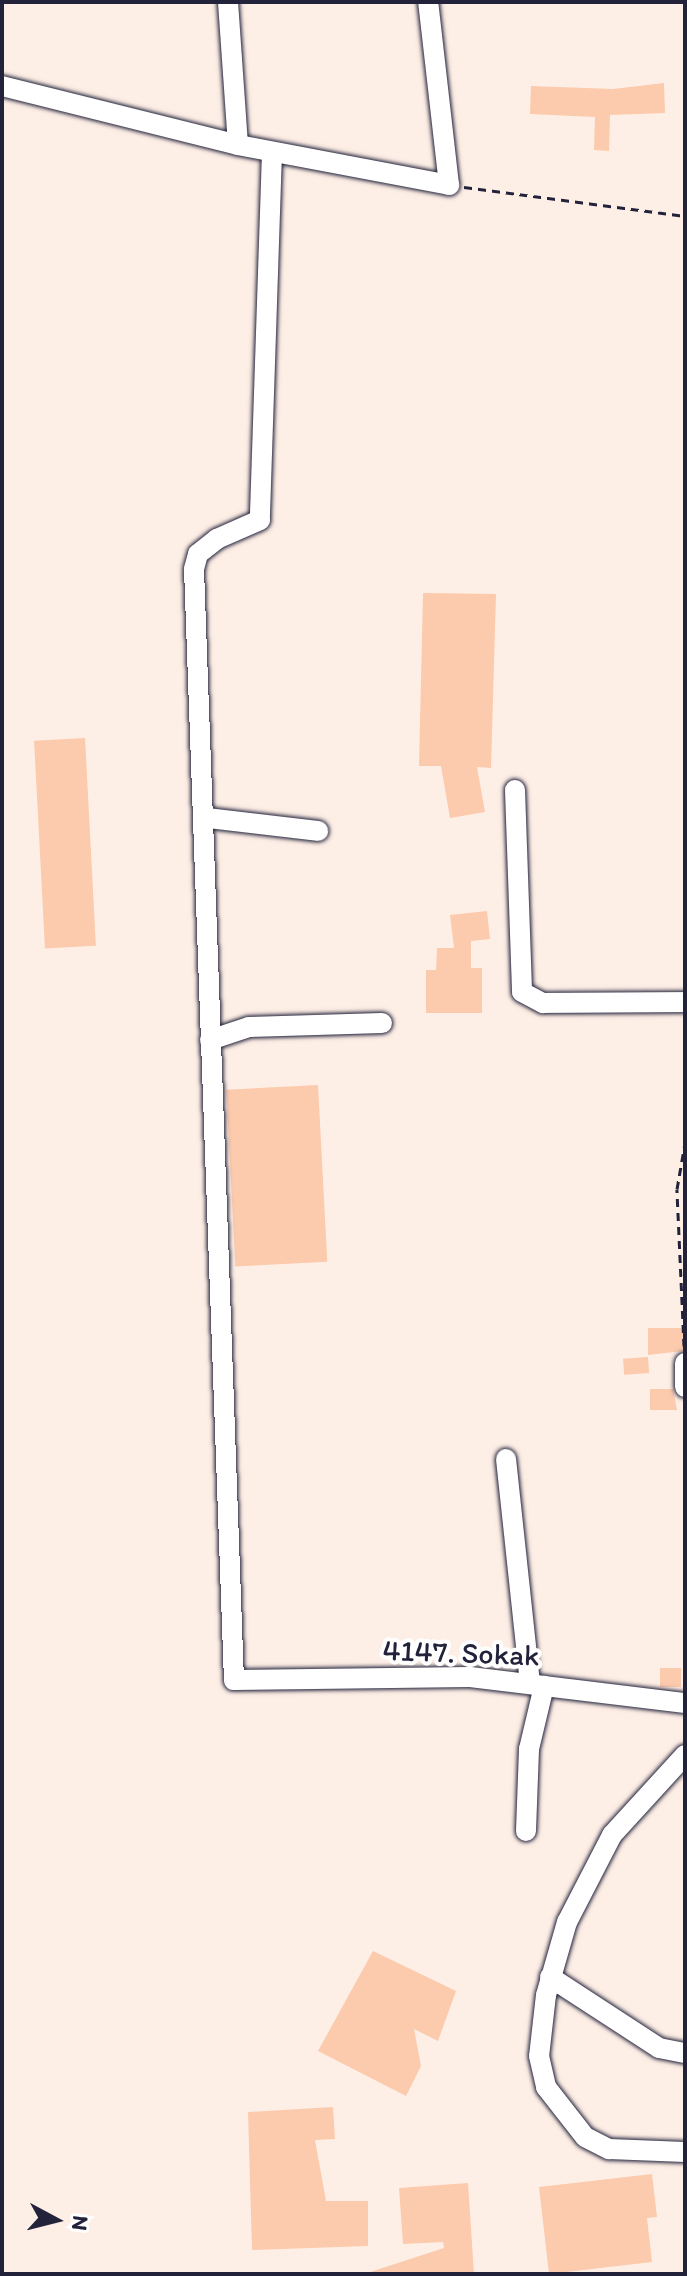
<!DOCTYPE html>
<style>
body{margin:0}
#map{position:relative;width:687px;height:2276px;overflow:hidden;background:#feefe6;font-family:Itim,sans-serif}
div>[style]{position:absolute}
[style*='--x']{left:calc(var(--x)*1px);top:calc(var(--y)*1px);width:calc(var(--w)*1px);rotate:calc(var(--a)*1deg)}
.building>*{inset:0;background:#fccaac;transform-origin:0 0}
.path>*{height:3px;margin-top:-1.5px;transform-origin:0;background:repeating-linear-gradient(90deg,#22223b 0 8px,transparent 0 14px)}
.roads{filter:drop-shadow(0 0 2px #22223b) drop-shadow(0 0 2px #22223b)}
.minor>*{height:20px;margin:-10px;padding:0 10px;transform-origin:10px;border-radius:10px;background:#fff}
span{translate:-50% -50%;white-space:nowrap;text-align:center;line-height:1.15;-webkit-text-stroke:8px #fff;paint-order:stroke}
.street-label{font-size:30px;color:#22223b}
.frame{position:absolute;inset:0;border:4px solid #22223b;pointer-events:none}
.north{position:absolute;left:16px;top:2180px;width:80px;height:80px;-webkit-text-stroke:6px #fff;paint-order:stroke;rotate:97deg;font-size:22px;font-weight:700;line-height:32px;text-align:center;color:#22223b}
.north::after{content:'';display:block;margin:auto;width:28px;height:36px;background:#22223b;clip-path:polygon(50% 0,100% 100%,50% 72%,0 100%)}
</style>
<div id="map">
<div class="building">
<div style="clip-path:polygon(664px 83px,665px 113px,610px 115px,609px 151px,594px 150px,595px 117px,530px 114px,531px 86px,613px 89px)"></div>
<div style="clip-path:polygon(423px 593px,496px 594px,491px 768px,477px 767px,485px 812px,450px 818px,441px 766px,419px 766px)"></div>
<div style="left:85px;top:738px;width:208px;height:51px;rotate:87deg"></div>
<div style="clip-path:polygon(487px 911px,490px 939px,471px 941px,471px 968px,482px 968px,482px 1013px,426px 1013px,426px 970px,436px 970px,437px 948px,454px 948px,450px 915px)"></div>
<div style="left:318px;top:1085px;width:177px;height:92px;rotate:87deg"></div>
<div style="clip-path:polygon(648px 1328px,683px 1328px,683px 1351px,648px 1355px)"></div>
<div style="left:648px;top:1357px;width:16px;height:25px;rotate:86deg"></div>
<div style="clip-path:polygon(650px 1389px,673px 1389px,677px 1410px,650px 1410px)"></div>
<div style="left:660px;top:1668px;width:21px;height:19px"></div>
<div style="clip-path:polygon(373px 1951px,456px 1991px,438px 2041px,414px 2029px,421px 2066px,406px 2096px,318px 2051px)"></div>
<div style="clip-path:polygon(333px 2107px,335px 2139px,315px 2140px,326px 2201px,368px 2201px,368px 2246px,252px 2250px,248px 2112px)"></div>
<div style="clip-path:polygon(652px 2174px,657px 2217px,647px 2218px,652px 2262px,549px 2274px,539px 2187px)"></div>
<div style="clip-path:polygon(468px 2183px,474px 2274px,364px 2274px,444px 2248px,443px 2242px,403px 2244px,399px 2188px)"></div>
</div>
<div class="path">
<div style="--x:464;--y:187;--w:223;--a:7.5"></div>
<div style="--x:684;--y:1346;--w:157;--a:-92.6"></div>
<div style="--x:677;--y:1189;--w:47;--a:-80.1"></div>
</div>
<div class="roads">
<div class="minor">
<div style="--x:228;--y:2;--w:143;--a:86"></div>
<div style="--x:2;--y:86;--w:243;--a:14"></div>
<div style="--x:238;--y:145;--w:215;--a:10.7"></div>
<div style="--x:449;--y:185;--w:184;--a:-96.5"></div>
<div style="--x:272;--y:152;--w:368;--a:91.9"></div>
<div style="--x:260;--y:520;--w:47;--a:156.2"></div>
<div style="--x:217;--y:539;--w:24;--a:142"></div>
<div style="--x:198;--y:554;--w:16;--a:105"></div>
<div style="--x:194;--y:569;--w:1112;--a:87.94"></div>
<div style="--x:234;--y:1680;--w:236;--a:-0.7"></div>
<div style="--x:470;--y:1677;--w:217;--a:6.9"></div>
<div style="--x:515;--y:790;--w:202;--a:88"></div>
<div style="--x:522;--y:992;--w:24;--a:28"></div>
<div style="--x:543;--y:1003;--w:142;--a:-0.4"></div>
<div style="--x:208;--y:818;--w:111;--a:6.7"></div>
<div style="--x:210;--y:1040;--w:41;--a:-18.4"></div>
<div style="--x:249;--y:1027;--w:133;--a:-1.7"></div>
<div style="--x:685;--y:1363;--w:24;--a:90"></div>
<div style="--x:506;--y:1459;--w:226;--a:83.9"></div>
<div style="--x:685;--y:1755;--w:108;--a:132.4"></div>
<div style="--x:612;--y:1835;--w:98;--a:117.3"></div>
<div style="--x:567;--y:1922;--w:76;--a:106"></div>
<div style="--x:546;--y:1995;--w:61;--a:96.5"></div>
<div style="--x:539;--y:2056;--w:32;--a:77"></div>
<div style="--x:546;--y:2087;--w:63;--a:52"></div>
<div style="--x:585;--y:2137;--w:27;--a:27"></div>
<div style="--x:609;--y:2149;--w:76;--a:2.3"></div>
<div style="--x:526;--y:1831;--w:82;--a:-87.9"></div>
<div style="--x:529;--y:1749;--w:65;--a:-76.6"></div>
<div style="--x:550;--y:1977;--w:130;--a:33.1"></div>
<div style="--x:659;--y:2048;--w:26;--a:11"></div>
</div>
</div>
<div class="street-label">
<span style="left:461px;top:1653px;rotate:2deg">4147. Sokak</span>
</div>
<div class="frame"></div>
<div class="north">N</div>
</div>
